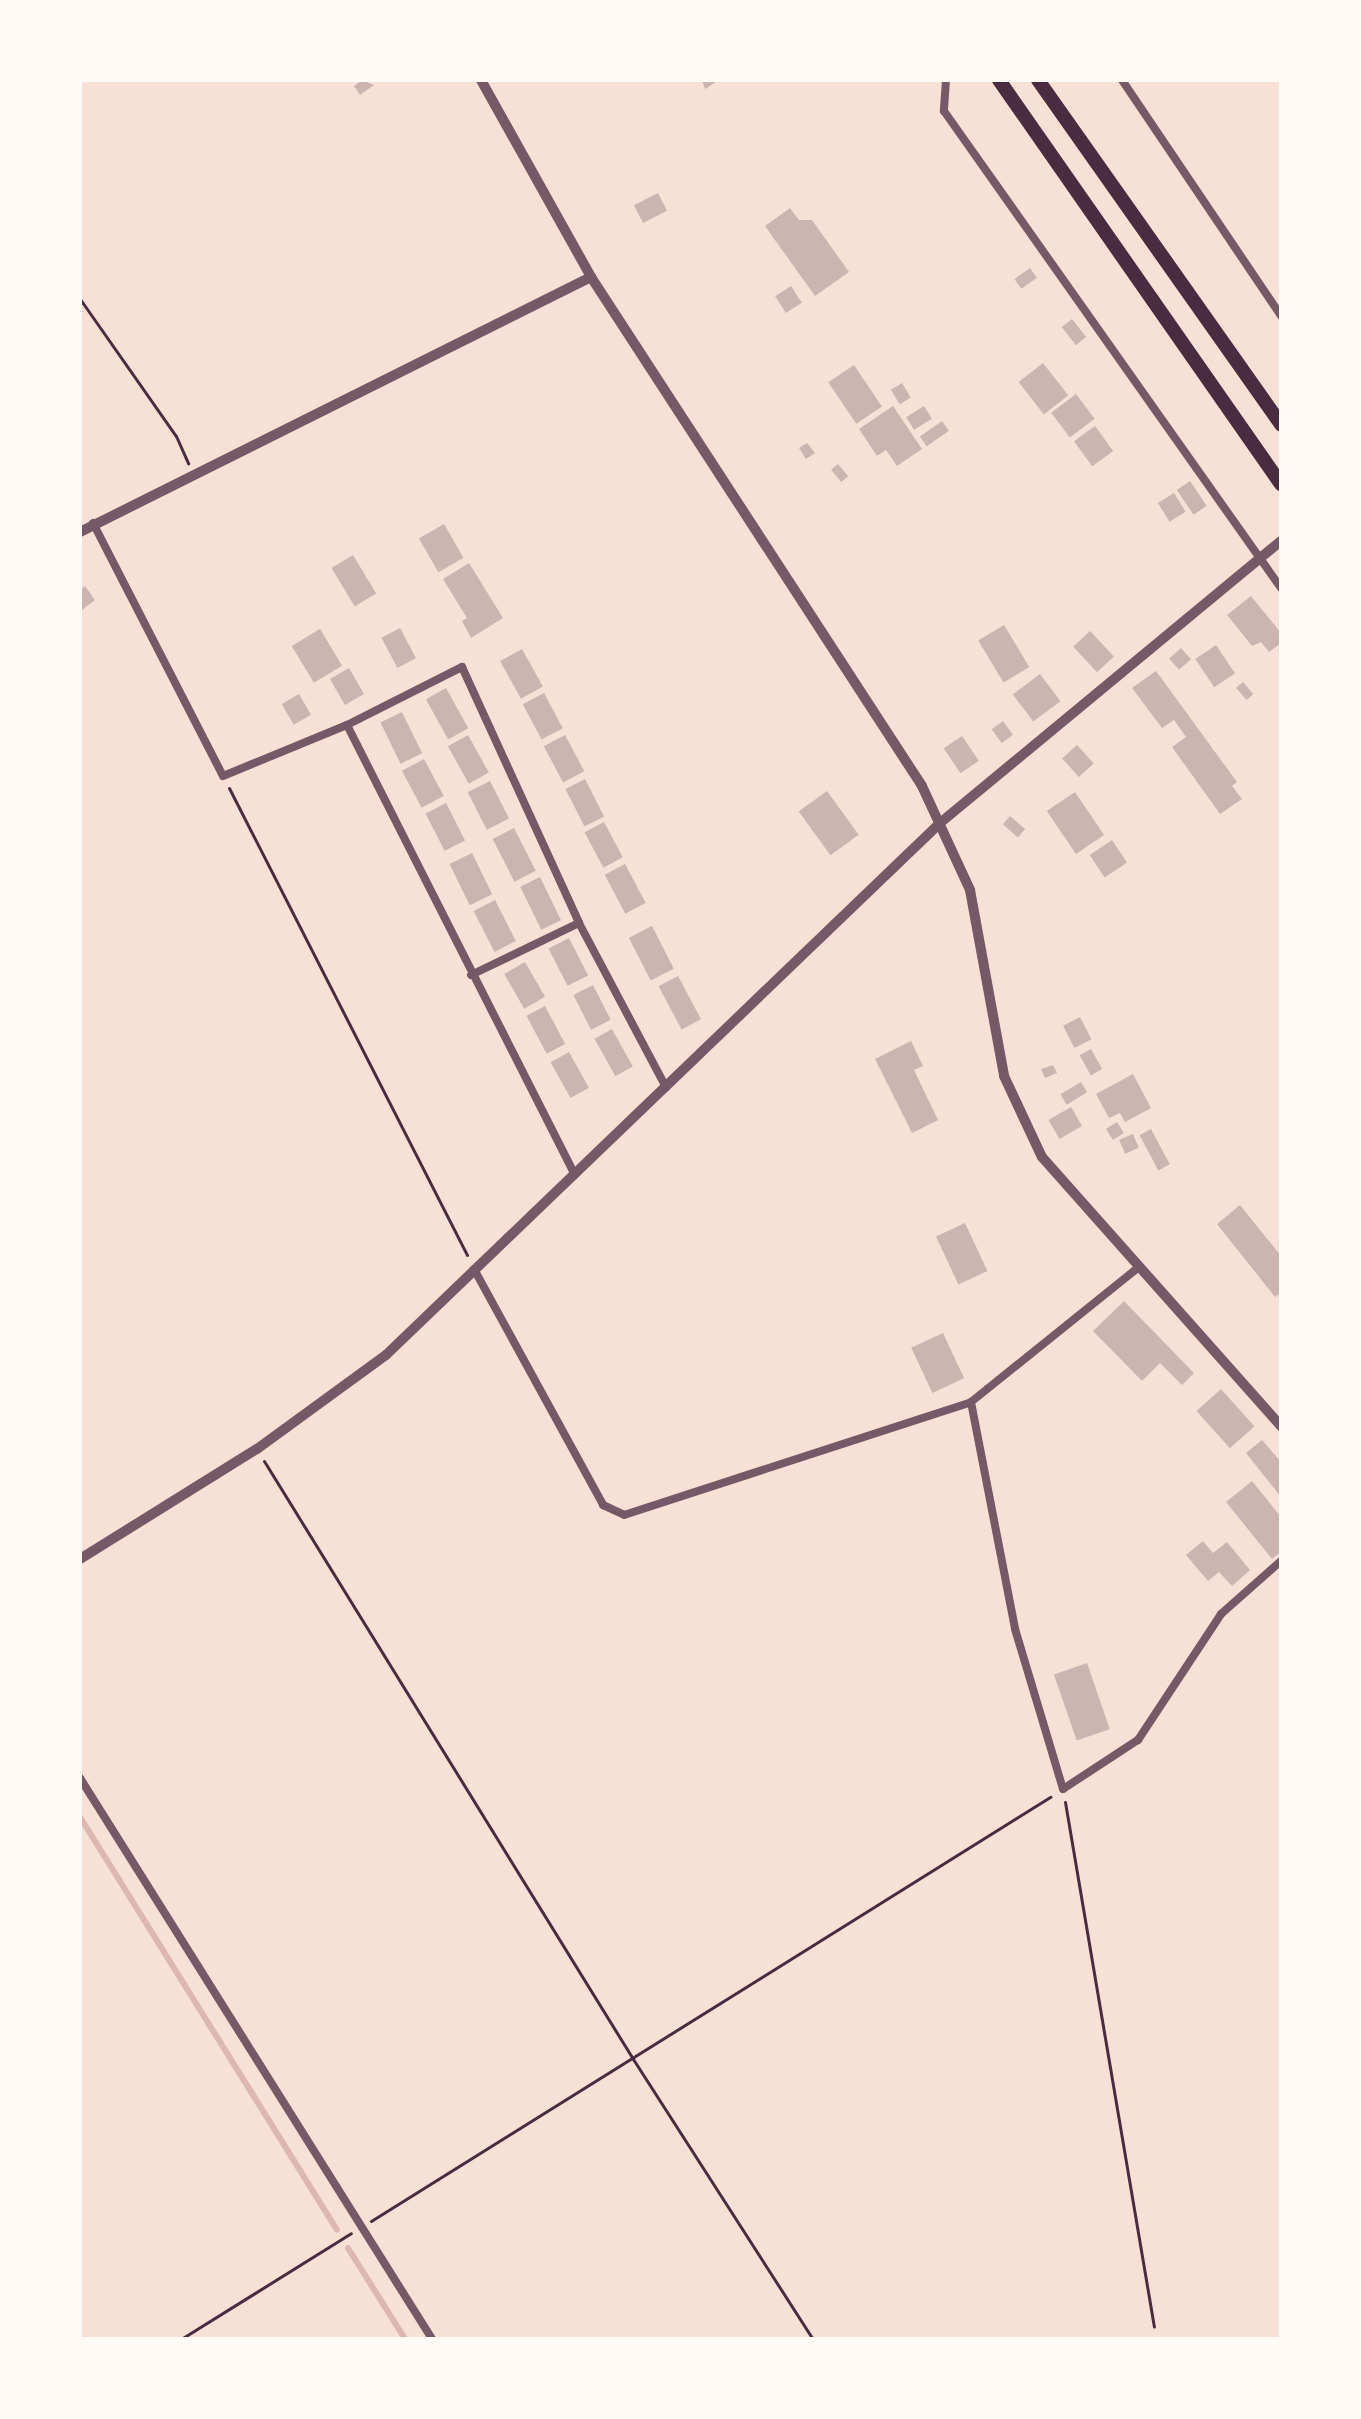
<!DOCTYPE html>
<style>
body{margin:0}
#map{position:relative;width:1361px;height:2419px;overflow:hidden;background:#f7e1d7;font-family:"Fira Sans Condensed",sans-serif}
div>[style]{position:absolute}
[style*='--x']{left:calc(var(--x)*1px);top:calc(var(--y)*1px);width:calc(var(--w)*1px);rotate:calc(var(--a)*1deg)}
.stream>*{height:6px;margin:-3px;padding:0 3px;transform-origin:3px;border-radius:3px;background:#dcb8b0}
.building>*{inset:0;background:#ccb4b1;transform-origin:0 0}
.path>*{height:3px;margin:-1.5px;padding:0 1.5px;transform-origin:1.5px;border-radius:1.5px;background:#4a2c40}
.minor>*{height:8px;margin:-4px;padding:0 4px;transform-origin:4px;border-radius:4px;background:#755966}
.tertiary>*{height:10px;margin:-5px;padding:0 5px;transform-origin:5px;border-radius:5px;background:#755966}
.motorway>*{height:14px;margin:-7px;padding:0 7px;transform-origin:7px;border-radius:7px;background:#4a2c40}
span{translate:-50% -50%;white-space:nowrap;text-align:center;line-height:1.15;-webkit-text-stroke:7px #fffaf5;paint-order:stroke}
.frame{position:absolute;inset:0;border:82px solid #fffaf5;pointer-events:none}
</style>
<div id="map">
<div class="stream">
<div style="--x:80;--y:1817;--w:486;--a:58.1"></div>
<div style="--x:348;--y:2248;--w:107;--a:57.9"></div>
</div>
<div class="building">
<div style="clip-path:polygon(362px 80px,374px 85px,360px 95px,354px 86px)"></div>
<div style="clip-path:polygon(702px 80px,719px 80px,705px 89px)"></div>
<div style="left:658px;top:193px;width:20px;height:27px;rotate:63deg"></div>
<div style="clip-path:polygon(790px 208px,799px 220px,812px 220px,849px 272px,815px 296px,765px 226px)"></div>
<div style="left:1030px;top:268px;width:12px;height:19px;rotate:55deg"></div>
<div style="left:791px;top:286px;width:20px;height:19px;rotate:57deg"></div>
<div style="left:1072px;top:319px;width:23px;height:13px;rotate:52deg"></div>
<div style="left:1043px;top:363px;width:41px;height:31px;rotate:52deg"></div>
<div style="left:854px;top:365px;width:50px;height:31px;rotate:56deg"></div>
<div style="left:902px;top:383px;width:17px;height:13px;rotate:59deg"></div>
<div style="left:1076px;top:394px;width:31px;height:31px;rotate:53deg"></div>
<div style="clip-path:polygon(893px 406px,922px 449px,897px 466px,886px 450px,877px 456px,859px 429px)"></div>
<div style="left:924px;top:406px;width:15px;height:21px;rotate:58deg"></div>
<div style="left:942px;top:421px;width:12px;height:27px;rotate:55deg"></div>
<div style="left:1095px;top:426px;width:31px;height:26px;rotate:54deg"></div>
<div style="clip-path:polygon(807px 443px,815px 453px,806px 459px,799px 448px)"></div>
<div style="left:838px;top:464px;width:16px;height:9px;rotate:50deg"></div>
<div style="left:1190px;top:481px;width:30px;height:16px;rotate:56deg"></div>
<div style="left:1174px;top:493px;width:22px;height:19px;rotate:58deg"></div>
<div style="left:444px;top:524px;width:39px;height:29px;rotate:60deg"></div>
<div style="left:353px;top:555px;width:45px;height:25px;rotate:59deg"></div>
<div style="clip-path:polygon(469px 563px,503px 618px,471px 638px,462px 621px,467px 618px,443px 579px)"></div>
<div style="clip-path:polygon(85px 586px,95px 600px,82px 610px,80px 590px)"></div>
<div style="clip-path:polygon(1251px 596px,1281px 633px,1281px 643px,1269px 652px,1261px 642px,1252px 646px,1227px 615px)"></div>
<div style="left:1004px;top:625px;width:49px;height:30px;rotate:59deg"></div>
<div style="left:400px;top:628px;width:34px;height:21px;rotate:62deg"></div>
<div style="left:320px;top:629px;width:43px;height:33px;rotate:59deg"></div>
<div style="left:1090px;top:631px;width:35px;height:23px;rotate:47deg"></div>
<div style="left:1216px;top:645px;width:34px;height:25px;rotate:56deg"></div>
<div style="left:1181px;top:648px;width:15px;height:16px;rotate:48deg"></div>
<div style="left:522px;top:649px;width:43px;height:25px;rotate:61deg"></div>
<div style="left:349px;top:668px;width:30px;height:22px;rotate:60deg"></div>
<div style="clip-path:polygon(1156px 671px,1237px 782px,1232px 786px,1242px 799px,1220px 814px,1172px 747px,1186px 737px,1174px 720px,1162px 728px,1132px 688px)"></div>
<div style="left:1040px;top:674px;width:34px;height:34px;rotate:53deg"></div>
<div style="left:1243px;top:682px;width:16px;height:9px;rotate:50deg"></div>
<div style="left:446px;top:688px;width:46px;height:23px;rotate:61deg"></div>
<div style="left:544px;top:693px;width:40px;height:24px;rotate:62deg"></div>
<div style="left:299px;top:694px;width:24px;height:20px;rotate:60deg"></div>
<div style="left:402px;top:712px;width:46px;height:24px;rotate:64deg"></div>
<div style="left:1003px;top:721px;width:17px;height:14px;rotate:54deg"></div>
<div style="left:468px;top:735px;width:43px;height:23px;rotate:61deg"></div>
<div style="left:565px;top:735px;width:41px;height:24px;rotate:62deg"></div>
<div style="left:962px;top:736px;width:30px;height:22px;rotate:56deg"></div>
<div style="left:1077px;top:745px;width:25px;height:20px;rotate:48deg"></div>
<div style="left:424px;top:759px;width:42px;height:25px;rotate:62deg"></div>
<div style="left:585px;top:779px;width:42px;height:22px;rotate:63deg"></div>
<div style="left:490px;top:781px;width:42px;height:25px;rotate:63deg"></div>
<div style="left:827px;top:791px;width:54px;height:35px;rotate:54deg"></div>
<div style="left:1075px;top:792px;width:52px;height:34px;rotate:56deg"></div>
<div style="left:446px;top:803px;width:42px;height:23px;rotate:63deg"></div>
<div style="left:1010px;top:816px;width:20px;height:11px;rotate:41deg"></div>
<div style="left:604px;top:822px;width:40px;height:22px;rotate:62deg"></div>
<div style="left:514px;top:828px;width:48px;height:24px;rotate:63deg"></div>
<div style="left:1112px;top:840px;width:27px;height:27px;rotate:56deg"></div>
<div style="left:472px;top:853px;width:46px;height:25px;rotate:64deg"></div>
<div style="left:625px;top:864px;width:44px;height:23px;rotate:62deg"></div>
<div style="left:540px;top:877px;width:48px;height:22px;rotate:64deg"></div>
<div style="left:495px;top:900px;width:46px;height:24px;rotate:63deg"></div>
<div style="left:652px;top:926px;width:48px;height:26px;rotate:63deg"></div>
<div style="left:569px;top:938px;width:42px;height:23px;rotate:63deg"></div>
<div style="left:525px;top:962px;width:40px;height:24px;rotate:60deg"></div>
<div style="left:678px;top:976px;width:49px;height:22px;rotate:62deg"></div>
<div style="left:593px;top:985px;width:39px;height:22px;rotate:63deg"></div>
<div style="left:545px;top:1006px;width:43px;height:21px;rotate:62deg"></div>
<div style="left:1080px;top:1017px;width:25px;height:19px;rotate:63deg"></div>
<div style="left:612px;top:1029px;width:43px;height:20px;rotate:61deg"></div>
<div style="clip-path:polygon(911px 1041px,923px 1066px,914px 1070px,938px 1120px,912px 1133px,875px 1059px)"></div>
<div style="left:1091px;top:1049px;width:23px;height:13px;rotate:61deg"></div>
<div style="left:569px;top:1052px;width:41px;height:21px;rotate:61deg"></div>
<div style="clip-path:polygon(1053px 1065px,1057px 1073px,1045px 1078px,1041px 1069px)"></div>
<div style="clip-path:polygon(1133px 1074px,1151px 1108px,1125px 1122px,1120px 1113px,1109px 1118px,1096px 1094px)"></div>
<div style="left:1081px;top:1082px;width:12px;height:24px;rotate:59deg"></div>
<div style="left:1071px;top:1107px;width:22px;height:26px;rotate:60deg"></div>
<div style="left:1117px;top:1122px;width:13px;height:13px;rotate:58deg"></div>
<div style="left:1151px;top:1129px;width:40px;height:13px;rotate:62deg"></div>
<div style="left:1133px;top:1134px;width:15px;height:15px;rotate:67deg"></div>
<div style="clip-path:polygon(1240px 1205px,1281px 1256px,1281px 1293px,1275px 1297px,1217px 1224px)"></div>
<div style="left:965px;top:1223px;width:53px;height:32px;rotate:65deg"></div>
<div style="clip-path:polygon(1124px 1301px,1194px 1373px,1182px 1385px,1160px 1363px,1142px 1381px,1093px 1331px)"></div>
<div style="left:943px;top:1333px;width:50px;height:35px;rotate:65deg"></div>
<div style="left:1221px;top:1389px;width:50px;height:33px;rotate:48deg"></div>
<div style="clip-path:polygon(1262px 1440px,1281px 1462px,1281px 1497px,1246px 1453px)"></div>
<div style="clip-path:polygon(1252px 1481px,1281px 1517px,1281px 1552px,1272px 1559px,1226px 1502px)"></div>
<div style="clip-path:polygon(1203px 1541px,1213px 1553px,1227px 1542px,1250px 1570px,1232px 1586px,1219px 1572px,1208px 1581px,1186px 1555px)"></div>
<div style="left:1087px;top:1663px;width:70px;height:35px;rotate:71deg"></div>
</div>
<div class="path">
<div style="--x:80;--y:299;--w:167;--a:55"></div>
<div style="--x:176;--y:436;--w:30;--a:66"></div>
<div style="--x:229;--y:788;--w:524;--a:62.99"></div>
<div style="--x:264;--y:1461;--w:703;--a:58.32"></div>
<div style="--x:633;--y:2059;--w:333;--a:57.3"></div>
<div style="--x:1065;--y:1802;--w:532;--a:80.38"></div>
<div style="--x:371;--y:2221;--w:801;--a:-31.98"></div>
<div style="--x:181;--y:2339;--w:200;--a:-31.9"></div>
<div style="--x:1280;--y:2339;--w:1;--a:0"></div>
</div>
<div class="minor">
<div style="--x:946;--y:80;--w:31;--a:94"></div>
<div style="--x:944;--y:111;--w:584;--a:54.76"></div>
<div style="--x:1122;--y:80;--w:285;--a:56"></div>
<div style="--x:93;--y:523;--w:284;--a:62.8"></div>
<div style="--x:223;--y:776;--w:134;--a:-22.4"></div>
<div style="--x:347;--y:725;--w:129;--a:-26.8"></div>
<div style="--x:462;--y:667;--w:281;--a:65.4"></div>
<div style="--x:579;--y:923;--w:186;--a:62.1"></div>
<div style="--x:347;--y:725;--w:504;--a:63.13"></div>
<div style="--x:471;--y:975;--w:120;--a:-25.7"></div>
<div style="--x:474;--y:1269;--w:269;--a:61.3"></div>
<div style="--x:603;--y:1505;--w:23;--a:25"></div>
<div style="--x:624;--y:1515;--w:365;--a:-18"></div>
<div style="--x:971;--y:1402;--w:216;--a:-38.8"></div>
<div style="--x:971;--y:1402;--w:231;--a:79"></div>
<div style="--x:1015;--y:1629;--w:167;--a:73.3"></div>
<div style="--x:1063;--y:1789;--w:90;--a:-33.2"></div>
<div style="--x:1138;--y:1740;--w:151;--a:-56.6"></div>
<div style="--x:1221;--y:1614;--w:80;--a:-41.5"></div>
<div style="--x:80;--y:1778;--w:662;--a:57.89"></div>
</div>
<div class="tertiary">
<div style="--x:481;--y:80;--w:226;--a:60.8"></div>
<div style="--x:591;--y:277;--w:607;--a:56.96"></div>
<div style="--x:922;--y:786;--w:115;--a:65.2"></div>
<div style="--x:970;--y:890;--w:189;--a:79.6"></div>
<div style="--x:1004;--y:1076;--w:89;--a:64.9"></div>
<div style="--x:1042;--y:1157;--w:360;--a:48.4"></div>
<div style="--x:80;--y:532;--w:571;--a:-26.52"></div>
<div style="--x:80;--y:1559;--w:208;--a:-31.9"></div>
<div style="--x:257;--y:1449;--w:160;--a:-36.1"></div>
<div style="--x:386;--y:1355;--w:768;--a:-43.84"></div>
<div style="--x:940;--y:823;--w:442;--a:-39.6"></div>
</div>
<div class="motorway">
<div style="--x:999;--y:80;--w:493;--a:55.1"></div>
<div style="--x:1038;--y:80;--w:422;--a:54.8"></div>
</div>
<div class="frame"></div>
</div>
